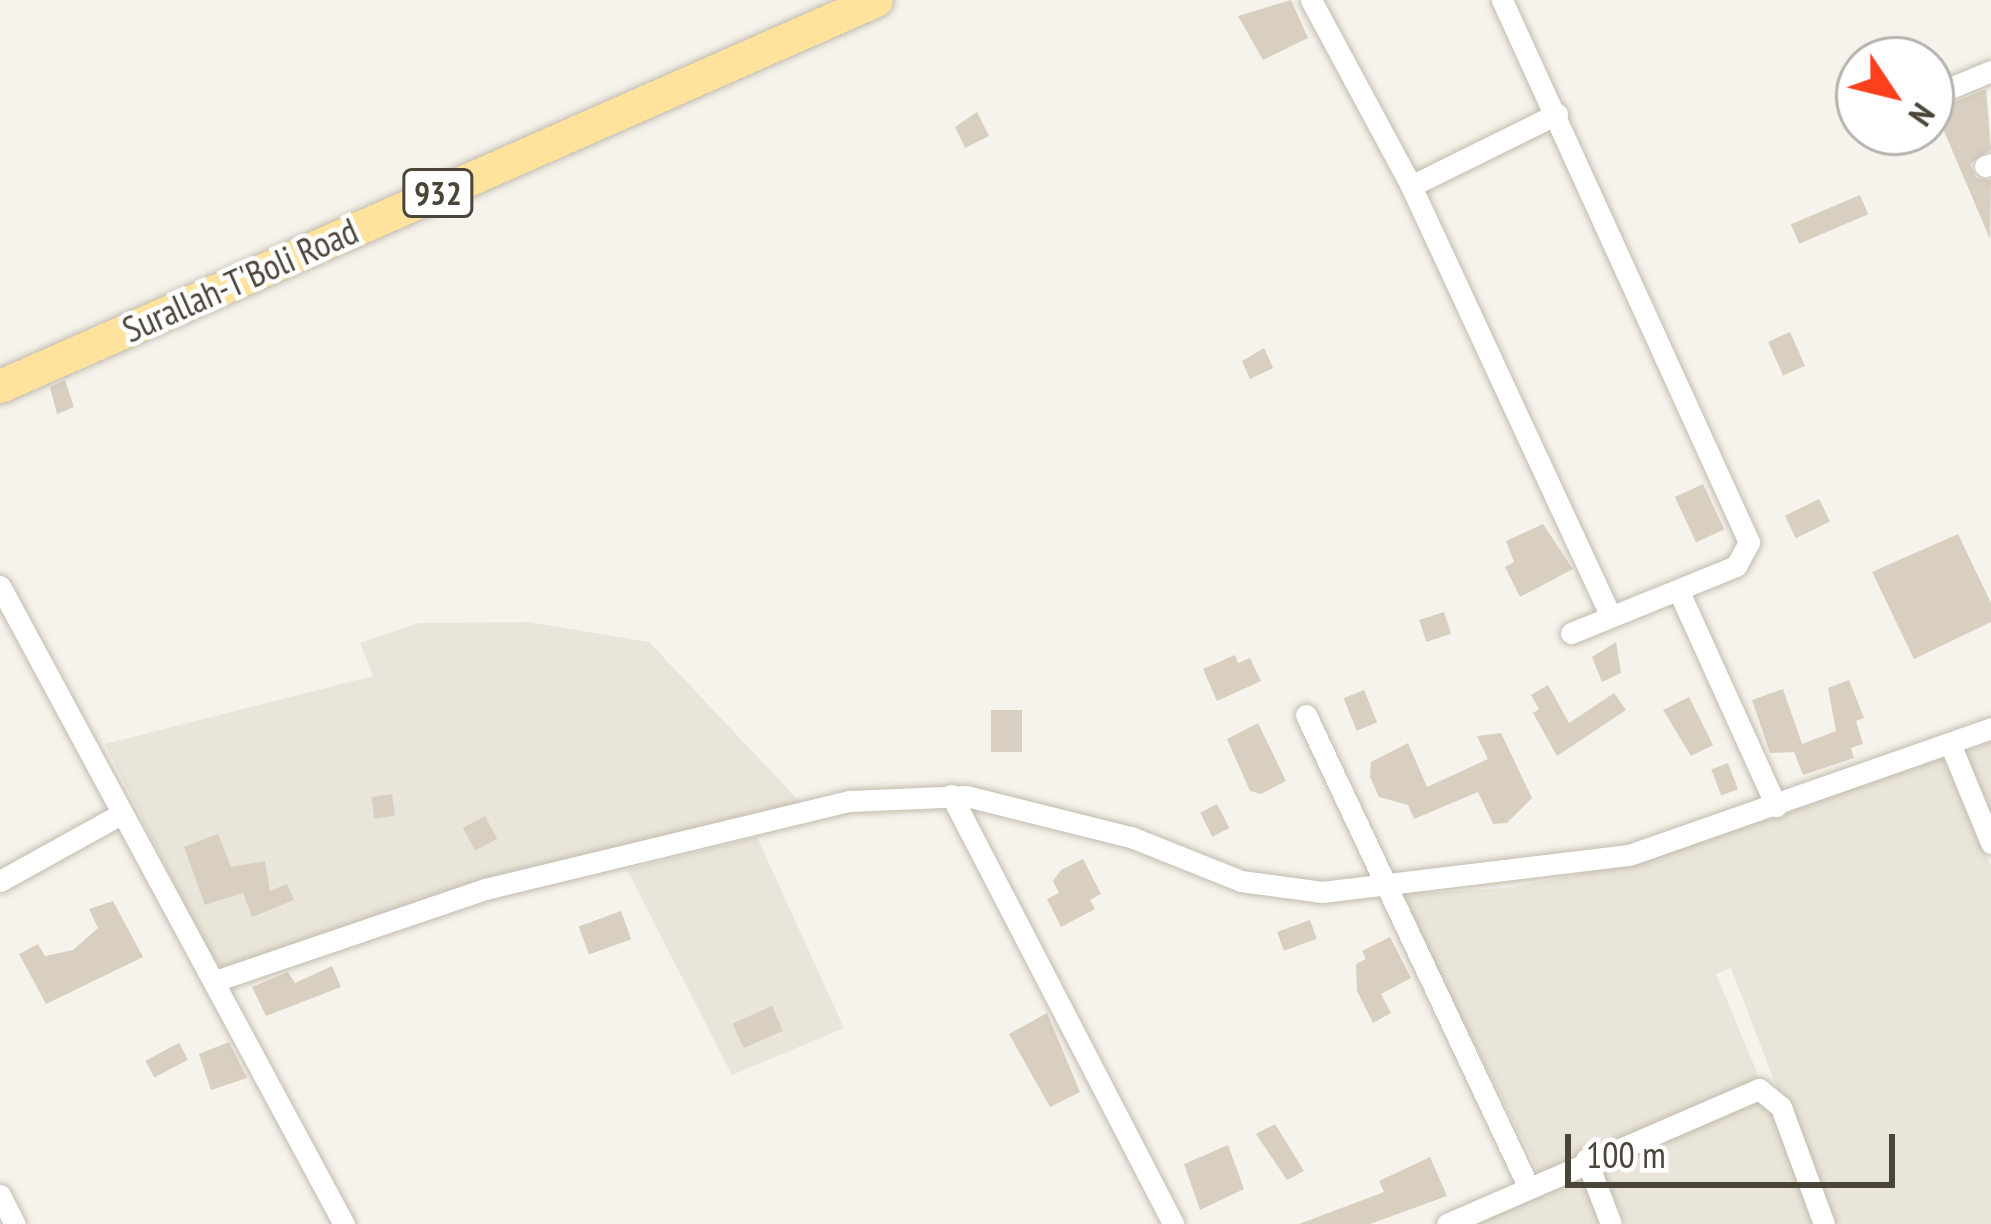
<!DOCTYPE html>
<style>
body{margin:0}
#map{position:relative;width:1991px;height:1224px;overflow:hidden;background:#f6f3ec;font-family:"PT Sans Narrow",sans-serif}
div>[style]{position:absolute}
[style*='--x']{left:calc(var(--x)*1px);top:calc(var(--y)*1px);width:calc(var(--w)*1px);rotate:calc(var(--a)*1deg)}
.residential>*{inset:0;background:#eae5da}
.building>*{inset:0;background:#d8cfc1;transform-origin:0 0}
.roads{filter:drop-shadow(0 0 3px #c2bbae) drop-shadow(0 0 3px #c2bbae)}
.minor>*{height:21px;margin:-10.5px;padding:0 10.5px;transform-origin:10.5px;border-radius:10.5px;background:#fff}
.primary>*{height:33px;margin:-16.5px;padding:0 16.5px;transform-origin:16.5px;border-radius:16.5px;background:#ffe39c}
span{translate:-50% -50%;white-space:nowrap;text-align:center;line-height:1.15;-webkit-text-stroke:9px #fff;paint-order:stroke}
.shield-label span{padding:3px 9px;background:#fff;border:3px solid;border-radius:9px;-webkit-text-stroke-width:0}
.shield-label{font-size:33px;color:#4b4439;font-weight:700}
.street-label{font-size:36px;color:#4b4439}
.north{position:absolute;left:1835px;top:36px;width:120px;height:120px;box-sizing:border-box;background:#fff;border:3px solid #b7b4b0;border-radius:50%;rotate:125deg;font-size:33px;font-weight:700;line-height:48px;text-align:center;color:#4b4439}
.north::after{content:'';display:block;margin:auto;width:42px;height:54px;background:#fc3f1d;clip-path:polygon(50% 0,100% 100%,50% 72%,0 100%)}
.scale{position:absolute;left:1565px;top:1134px;width:330px;height:54px;box-sizing:border-box;border:6px solid #4b4439;border-top:0;padding-left:15px;font-size:36px;line-height:42px;white-space:nowrap;color:#4b4439;-webkit-text-stroke:9px #fff;paint-order:stroke}
</style>
<div id="map">
<div class="residential">
<div style="clip-path:polygon(529px 622px,649px 642px,803px 805px,227px 971px,192px 938px,181px 897px,105px 744px,373px 676px,360px 643px,419px 623px)"></div>
<div style="clip-path:polygon(1991px 741px,1991px 812px,1965px 753px)"></div>
<div style="clip-path:polygon(1943px 758px,1991px 866px,1991px 1224px,1829px 1224px,1731px 968px,1716px 974px,1761px 1082px,1540px 1174px,1399px 894px,1507px 888px,1633px 864px)"></div>
<div style="clip-path:polygon(757px 837px,844px 1028px,732px 1075px,627px 870px)"></div>
<div style="clip-path:polygon(1768px 1087px,1818px 1224px,1626px 1224px,1599px 1164px)"></div>
<div style="clip-path:polygon(1586px 1170px,1610px 1224px,1461px 1224px)"></div>
</div>
<div class="building">
<div style="clip-path:polygon(1291px 0,1308px 38px,1263px 60px,1238px 16px)"></div>
<div style="clip-path:polygon(1986px 89px,1991px 149px,1970px 164px,1976px 178px,1991px 180px,1990px 239px,1935px 110px)"></div>
<div style="clip-path:polygon(977px 112px,989px 136px,965px 148px,955px 127px)"></div>
<div style="left:1860px;top:195px;width:21px;height:75px;rotate:67deg"></div>
<div style="left:1790px;top:332px;width:37px;height:24px;rotate:66deg"></div>
<div style="clip-path:polygon(1264px 348px,1273px 368px,1250px 379px,1242px 361px)"></div>
<div style="clip-path:polygon(65px 380px,74px 407px,57px 414px,50px 387px)"></div>
<div style="left:1703px;top:484px;width:50px;height:31px;rotate:65deg"></div>
<div style="left:1819px;top:499px;width:25px;height:38px;rotate:64deg"></div>
<div style="clip-path:polygon(1543px 524px,1573px 569px,1520px 597px,1505px 567px,1514px 562px,1506px 541px)"></div>
<div style="clip-path:polygon(1958px 534px,1991px 603px,1991px 622px,1914px 659px,1872px 572px)"></div>
<div style="left:1444px;top:612px;width:23px;height:26px;rotate:72deg"></div>
<div style="clip-path:polygon(1616px 642px,1621px 673px,1602px 682px,1592px 657px)"></div>
<div style="clip-path:polygon(1235px 655px,1238px 663px,1250px 658px,1261px 681px,1217px 701px,1203px 669px)"></div>
<div style="clip-path:polygon(1849px 680px,1864px 718px,1856px 721px,1863px 744px,1851px 748px,1854px 758px,1803px 775px,1794px 752px,1770px 753px,1752px 700px,1783px 689px,1802px 744px,1836px 731px,1828px 688px)"></div>
<div style="clip-path:polygon(1548px 685px,1569px 723px,1614px 693px,1626px 710px,1557px 756px,1533px 713px,1539px 709px,1531px 695px)"></div>
<div style="left:1364px;top:690px;width:35px;height:22px;rotate:68deg"></div>
<div style="clip-path:polygon(1689px 697px,1713px 745px,1691px 756px,1663px 710px)"></div>
<div style="left:1022px;top:710px;width:42px;height:31px;rotate:90deg"></div>
<div style="clip-path:polygon(1258px 723px,1286px 781px,1261px 794px,1250px 791px,1227px 739px)"></div>
<div style="clip-path:polygon(1501px 733px,1532px 798px,1507px 823px,1493px 824px,1478px 792px,1414px 819px,1408px 805px,1379px 797px,1370px 777px,1371px 762px,1408px 743px,1427px 787px,1488px 759px,1477px 736px)"></div>
<div style="left:1728px;top:763px;width:28px;height:18px;rotate:69deg"></div>
<div style="left:392px;top:794px;width:22px;height:21px;rotate:82deg"></div>
<div style="left:1217px;top:804px;width:27px;height:19px;rotate:63deg"></div>
<div style="left:485px;top:816px;width:26px;height:25px;rotate:62deg"></div>
<div style="clip-path:polygon(218px 834px,231px 867px,265px 861px,270px 891px,287px 884px,294px 900px,252px 917px,243px 893px,205px 905px,184px 847px)"></div>
<div style="clip-path:polygon(1083px 859px,1101px 894px,1090px 900px,1095px 909px,1061px 927px,1047px 899px,1059px 893px,1053px 881px,1061px 870px)"></div>
<div style="clip-path:polygon(113px 901px,143px 957px,46px 1004px,19px 954px,38px 944px,45px 956px,73px 950px,98px 928px,89px 909px)"></div>
<div style="left:621px;top:911px;width:30px;height:45px;rotate:70deg"></div>
<div style="left:1310px;top:920px;width:20px;height:35px;rotate:70deg"></div>
<div style="clip-path:polygon(1390px 937px,1411px 978px,1381px 994px,1391px 1013px,1373px 1023px,1357px 991px,1356px 964px,1366px 959px,1362px 951px)"></div>
<div style="clip-path:polygon(332px 966px,341px 987px,266px 1016px,252px 987px,288px 972px,295px 983px)"></div>
<div style="left:772px;top:1006px;width:27px;height:43px;rotate:66deg"></div>
<div style="clip-path:polygon(1047px 1013px,1080px 1092px,1050px 1107px,1009px 1034px)"></div>
<div style="clip-path:polygon(229px 1042px,247px 1078px,211px 1090px,199px 1054px)"></div>
<div style="left:179px;top:1043px;width:19px;height:38px;rotate:62deg"></div>
<div style="clip-path:polygon(1275px 1124px,1304px 1171px,1287px 1180px,1256px 1134px)"></div>
<div style="clip-path:polygon(1228px 1145px,1244px 1189px,1200px 1210px,1184px 1164px)"></div>
<div style="clip-path:polygon(1430px 1157px,1447px 1196px,1370px 1224px,1299px 1224px,1384px 1192px,1379px 1181px)"></div>
</div>
<div class="roads">
<div class="minor">
<div style="--x:1311;--y:0;--w:211;--a:61.7"></div>
<div style="--x:1411;--y:186;--w:474;--a:65.1"></div>
<div style="--x:1502;--y:0;--w:596;--a:65.5"></div>
<div style="--x:1749;--y:542;--w:27;--a:118"></div>
<div style="--x:1736;--y:566;--w:178;--a:157.9"></div>
<div style="--x:1931;--y:96;--w:65;--a:-22.6"></div>
<div style="--x:1985;--y:166;--w:6;--a:-18"></div>
<div style="--x:1411;--y:186;--w:163;--a:-26.3"></div>
<div style="--x:0;--y:586;--w:725;--a:61.67"></div>
<div style="--x:1680;--y:594;--w:233;--a:65.6"></div>
<div style="--x:1306;--y:715;--w:521;--a:64.76"></div>
<div style="--x:1951;--y:746;--w:105;--a:67.6"></div>
<div style="--x:951;--y:795;--w:483;--a:62.6"></div>
<div style="--x:0;--y:881;--w:136;--a:-29"></div>
<div style="--x:215;--y:981;--w:285;--a:-18.8"></div>
<div style="--x:485;--y:889;--w:375;--a:-13.6"></div>
<div style="--x:850;--y:801;--w:116;--a:-2.5"></div>
<div style="--x:966;--y:796;--w:170;--a:14"></div>
<div style="--x:1131;--y:837;--w:118;--a:21.8"></div>
<div style="--x:1241;--y:881;--w:82;--a:7.7"></div>
<div style="--x:1322;--y:892;--w:309;--a:-6.9"></div>
<div style="--x:1629;--y:855;--w:384;--a:-19.3"></div>
<div style="--x:1586;--y:1159;--w:70;--a:69"></div>
<div style="--x:0;--y:1195;--w:33;--a:63"></div>
<div style="--x:1447;--y:1224;--w:340;--a:-23.4"></div>
<div style="--x:1759;--y:1089;--w:28;--a:39"></div>
<div style="--x:1781;--y:1107;--w:125;--a:69.8"></div>
</div>
<div class="primary">
<div style="--x:0;--y:386;--w:957;--a:-23.78"></div>
</div>
</div>
<div class="shield-label">
<span style="left:438px;top:193px">932</span>
</div>
<div class="street-label">
<span style="left:240px;top:280px;rotate:-24deg">Surallah-T'Boli Road</span>
</div>
<div class="north">N</div>
<div class="scale">100 m</div>
</div>
